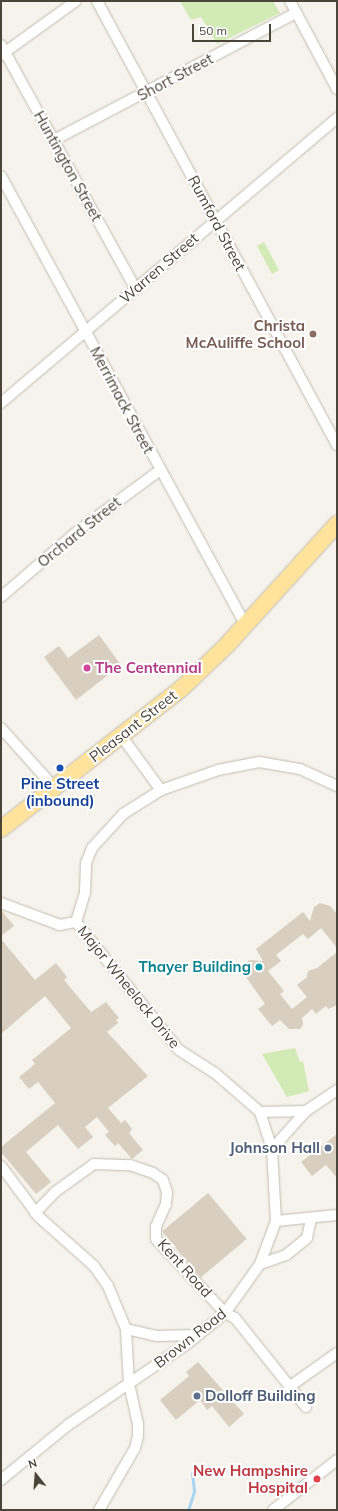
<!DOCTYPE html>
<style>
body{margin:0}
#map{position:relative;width:338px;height:1511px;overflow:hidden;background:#f6f3ec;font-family:Mulish,sans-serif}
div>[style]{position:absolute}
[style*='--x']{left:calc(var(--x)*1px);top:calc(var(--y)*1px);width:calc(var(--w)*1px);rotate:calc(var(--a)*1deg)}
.green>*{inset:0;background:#d2eab5;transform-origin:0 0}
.stream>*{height:3px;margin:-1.5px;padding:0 1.5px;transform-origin:1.5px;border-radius:1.5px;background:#a9d4f2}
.building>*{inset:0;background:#d8cfc1;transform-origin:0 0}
.roads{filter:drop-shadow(0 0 1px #c2bbae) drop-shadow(0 0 1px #c2bbae)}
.minor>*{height:10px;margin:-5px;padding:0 5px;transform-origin:5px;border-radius:5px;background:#fff}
.primary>*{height:16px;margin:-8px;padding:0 8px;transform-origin:8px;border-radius:8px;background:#ffe39c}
.dots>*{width:11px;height:11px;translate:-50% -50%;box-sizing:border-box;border:2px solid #fff;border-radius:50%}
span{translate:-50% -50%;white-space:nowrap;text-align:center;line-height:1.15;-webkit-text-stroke:4px #fff;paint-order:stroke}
.street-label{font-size:15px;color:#4b4439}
.education-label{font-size:15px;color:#785e54;font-weight:700}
.right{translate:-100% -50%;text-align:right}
.hotel-label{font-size:15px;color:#b23c85;font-weight:700}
.left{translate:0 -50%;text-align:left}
.transit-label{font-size:15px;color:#164399;font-weight:700}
.culture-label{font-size:15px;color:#0d838f;font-weight:700}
.service-label{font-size:15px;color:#4e5e75;font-weight:700}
.health-label{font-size:15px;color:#be3a42;font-weight:700}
.frame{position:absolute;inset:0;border:2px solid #4b4439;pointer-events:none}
.north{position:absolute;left:16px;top:1455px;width:40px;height:40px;-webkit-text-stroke:3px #fff;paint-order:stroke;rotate:343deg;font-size:11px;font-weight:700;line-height:16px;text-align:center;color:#4b4439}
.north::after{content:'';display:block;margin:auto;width:14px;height:18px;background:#4b4439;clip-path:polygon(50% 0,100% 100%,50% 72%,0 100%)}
.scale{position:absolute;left:192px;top:24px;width:79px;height:18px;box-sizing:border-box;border:2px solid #4b4439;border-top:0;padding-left:5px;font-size:12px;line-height:14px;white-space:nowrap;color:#4b4439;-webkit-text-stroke:3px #fff;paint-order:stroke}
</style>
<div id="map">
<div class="green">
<div style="clip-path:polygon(180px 1px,273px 1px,280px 13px,217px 44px,201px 17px,191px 20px)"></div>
<div style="left:264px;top:242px;width:32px;height:8px;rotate:62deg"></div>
<div style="clip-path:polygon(295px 1048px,300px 1062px,303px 1061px,309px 1091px,287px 1097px,262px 1054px)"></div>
</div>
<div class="stream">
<div style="--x:188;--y:1510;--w:20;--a:-72"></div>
<div style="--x:194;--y:1491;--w:18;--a:-96"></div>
</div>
<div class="building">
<div style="clip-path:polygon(99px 635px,121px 665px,76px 700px,44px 657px,59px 646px,68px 658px)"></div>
<div style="clip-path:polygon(320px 903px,330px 906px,337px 914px,337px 948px,321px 928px,308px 939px,303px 934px,276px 955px,281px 961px,268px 971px,284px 991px,280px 994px,292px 1009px,307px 997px,297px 985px,307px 977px,308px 971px,317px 968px,337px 952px,337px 1005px,328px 1009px,326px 1006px,316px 1014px,312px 1009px,302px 1018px,303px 1025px,300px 1029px,289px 1029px,280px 1020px,272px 1026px,258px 1009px,265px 1004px,246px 977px,244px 966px,249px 960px,263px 961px,256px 949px,303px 912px,310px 921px,314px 907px)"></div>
<div style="clip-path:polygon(1px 910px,14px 926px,1px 936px)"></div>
<div style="clip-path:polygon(1px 939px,35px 980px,56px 963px,67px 977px,64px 980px,91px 1012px,106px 1002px,119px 1018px,116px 1020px,118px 1023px,107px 1032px,148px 1076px,108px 1108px,121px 1123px,125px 1120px,132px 1129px,129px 1133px,143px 1150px,132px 1159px,118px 1143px,115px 1146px,105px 1135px,109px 1132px,97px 1117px,85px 1127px,93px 1137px,78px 1149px,58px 1125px,26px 1152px,51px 1182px,36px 1194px,1px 1152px,1px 1147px,55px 1103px,38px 1082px,29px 1089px,19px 1077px,35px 1064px,32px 1060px,71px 1028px,45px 996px,1px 1034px)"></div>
<div style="clip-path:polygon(337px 1134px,337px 1178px,326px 1165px,312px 1176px,301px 1162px)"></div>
<div style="left:208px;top:1193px;width:60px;height:60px;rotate:50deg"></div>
<div style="clip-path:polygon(198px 1362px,244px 1414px,229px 1427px,212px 1406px,207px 1410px,200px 1400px,176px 1420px,160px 1400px,189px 1376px,186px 1372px)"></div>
</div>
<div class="roads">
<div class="minor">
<div style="--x:97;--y:1;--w:505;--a:61.61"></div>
<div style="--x:290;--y:1;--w:100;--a:61.9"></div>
<div style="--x:1;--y:45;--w:277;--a:61.1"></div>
<div style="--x:1;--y:55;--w:92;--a:-35.8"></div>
<div style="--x:54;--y:140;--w:273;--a:-27.7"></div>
<div style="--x:1;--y:176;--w:510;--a:61.43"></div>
<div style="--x:1;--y:403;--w:441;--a:-40.3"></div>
<div style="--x:1;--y:597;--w:103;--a:-40.7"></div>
<div style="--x:79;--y:530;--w:101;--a:-36.5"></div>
<div style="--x:1;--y:728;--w:79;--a:48.1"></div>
<div style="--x:122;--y:737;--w:66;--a:53.7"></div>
<div style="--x:1;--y:903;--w:63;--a:20.4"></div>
<div style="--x:60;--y:925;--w:16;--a:-11"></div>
<div style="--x:76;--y:922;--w:31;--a:-73"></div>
<div style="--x:85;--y:892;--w:29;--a:-88"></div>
<div style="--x:86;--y:863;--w:16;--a:-68"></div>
<div style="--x:92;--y:848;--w:46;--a:-47.6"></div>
<div style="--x:123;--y:814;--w:45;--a:-32.3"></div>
<div style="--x:161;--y:790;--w:60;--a:-19.3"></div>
<div style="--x:218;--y:770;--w:42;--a:-11"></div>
<div style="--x:259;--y:762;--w:42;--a:9.7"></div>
<div style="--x:300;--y:769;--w:41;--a:24.7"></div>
<div style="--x:76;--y:922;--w:164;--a:51.2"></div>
<div style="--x:179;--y:1050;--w:43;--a:32.6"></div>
<div style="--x:215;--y:1073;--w:60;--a:40.9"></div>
<div style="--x:260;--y:1112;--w:46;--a:-1.2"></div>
<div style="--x:272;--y:1149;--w:51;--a:-48.2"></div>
<div style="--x:306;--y:1111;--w:37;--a:-34"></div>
<div style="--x:1;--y:1166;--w:64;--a:53.3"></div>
<div style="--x:39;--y:1217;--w:74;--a:41.7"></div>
<div style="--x:94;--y:1266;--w:24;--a:55"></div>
<div style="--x:108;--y:1286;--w:47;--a:67.3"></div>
<div style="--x:126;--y:1329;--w:55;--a:86.9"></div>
<div style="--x:129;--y:1384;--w:41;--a:77.3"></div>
<div style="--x:138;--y:1424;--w:12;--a:90"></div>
<div style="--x:138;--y:1436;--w:12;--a:104"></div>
<div style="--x:135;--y:1448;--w:72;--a:120.1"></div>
<div style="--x:35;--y:1213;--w:29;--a:-46"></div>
<div style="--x:55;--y:1192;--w:48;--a:-35.7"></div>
<div style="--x:94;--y:1164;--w:36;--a:2"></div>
<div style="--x:130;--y:1165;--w:24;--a:19"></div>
<div style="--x:153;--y:1173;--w:12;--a:35"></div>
<div style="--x:163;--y:1180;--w:13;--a:72"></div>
<div style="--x:167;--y:1192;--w:12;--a:95"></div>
<div style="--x:166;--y:1204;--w:24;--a:114"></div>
<div style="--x:156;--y:1226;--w:13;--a:90"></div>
<div style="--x:156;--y:1239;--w:101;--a:47"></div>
<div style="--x:225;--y:1313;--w:11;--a:27"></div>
<div style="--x:235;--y:1318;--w:114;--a:51.4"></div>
<div style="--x:276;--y:1221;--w:61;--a:-5.6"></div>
<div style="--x:260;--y:1264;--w:28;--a:-19"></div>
<div style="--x:286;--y:1255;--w:27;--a:-39"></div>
<div style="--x:307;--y:1238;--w:19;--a:-78"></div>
<div style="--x:126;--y:1329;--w:32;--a:13"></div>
<div style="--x:157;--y:1336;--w:41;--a:-1.4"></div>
<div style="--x:289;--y:1387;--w:59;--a:-35.3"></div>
<div style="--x:1;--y:1480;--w:87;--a:-39.4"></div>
<div style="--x:68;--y:1425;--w:145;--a:-34.3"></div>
<div style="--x:188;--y:1343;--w:48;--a:-39"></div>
<div style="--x:225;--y:1313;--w:60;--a:-54.5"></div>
<div style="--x:260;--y:1264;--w:46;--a:-69.6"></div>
<div style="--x:276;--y:1221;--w:72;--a:-93.2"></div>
<div style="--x:272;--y:1149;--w:39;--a:-108"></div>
<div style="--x:273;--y:1510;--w:81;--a:-38"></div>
</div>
<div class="primary">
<div style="--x:1;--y:829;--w:229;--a:-37.9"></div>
<div style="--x:182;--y:688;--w:62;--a:-43.7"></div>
<div style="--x:227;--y:645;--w:164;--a:-47.7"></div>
</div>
</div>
<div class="dots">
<div style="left:313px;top:334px;background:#8d6e63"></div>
<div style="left:87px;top:668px;background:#d1479c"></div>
<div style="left:60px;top:768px;background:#1a4fb4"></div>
<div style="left:259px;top:967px;background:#0f9aa8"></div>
<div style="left:328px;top:1148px;background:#5c6f8a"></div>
<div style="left:197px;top:1396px;background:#5c6f8a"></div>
<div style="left:317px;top:1479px;background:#e0444e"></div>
</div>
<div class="street-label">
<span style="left:175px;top:77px;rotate:-28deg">Short Street</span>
<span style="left:68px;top:166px;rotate:61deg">Huntington Street</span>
<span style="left:217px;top:223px;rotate:62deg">Rumford Street</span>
<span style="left:159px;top:268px;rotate:-41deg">Warren Street</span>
<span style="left:122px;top:400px;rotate:62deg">Merrimack Street</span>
<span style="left:79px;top:532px;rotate:-39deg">Orchard Street</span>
<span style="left:133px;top:726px;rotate:-38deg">Pleasant Street</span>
<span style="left:129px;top:987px;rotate:51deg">Major Wheelock Drive</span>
<span style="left:185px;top:1268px;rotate:48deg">Kent Road</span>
<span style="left:190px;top:1338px;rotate:-38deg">Brown Road</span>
</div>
<div class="education-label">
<span class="right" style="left:305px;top:334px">Christa<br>McAuliffe School</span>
</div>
<div class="hotel-label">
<span class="left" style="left:95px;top:668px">The Centennial</span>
</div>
<div class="transit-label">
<span style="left:60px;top:792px">Pine Street<br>(inbound)</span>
</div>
<div class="culture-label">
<span class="right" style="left:251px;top:967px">Thayer Building</span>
</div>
<div class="service-label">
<span class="right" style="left:320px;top:1148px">Johnson Hall</span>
<span class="left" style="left:205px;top:1396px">Dolloff Building</span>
</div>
<div class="health-label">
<span class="right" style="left:308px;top:1479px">New Hampshire<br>Hospital</span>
</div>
<div class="frame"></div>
<div class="north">N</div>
<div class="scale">50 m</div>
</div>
